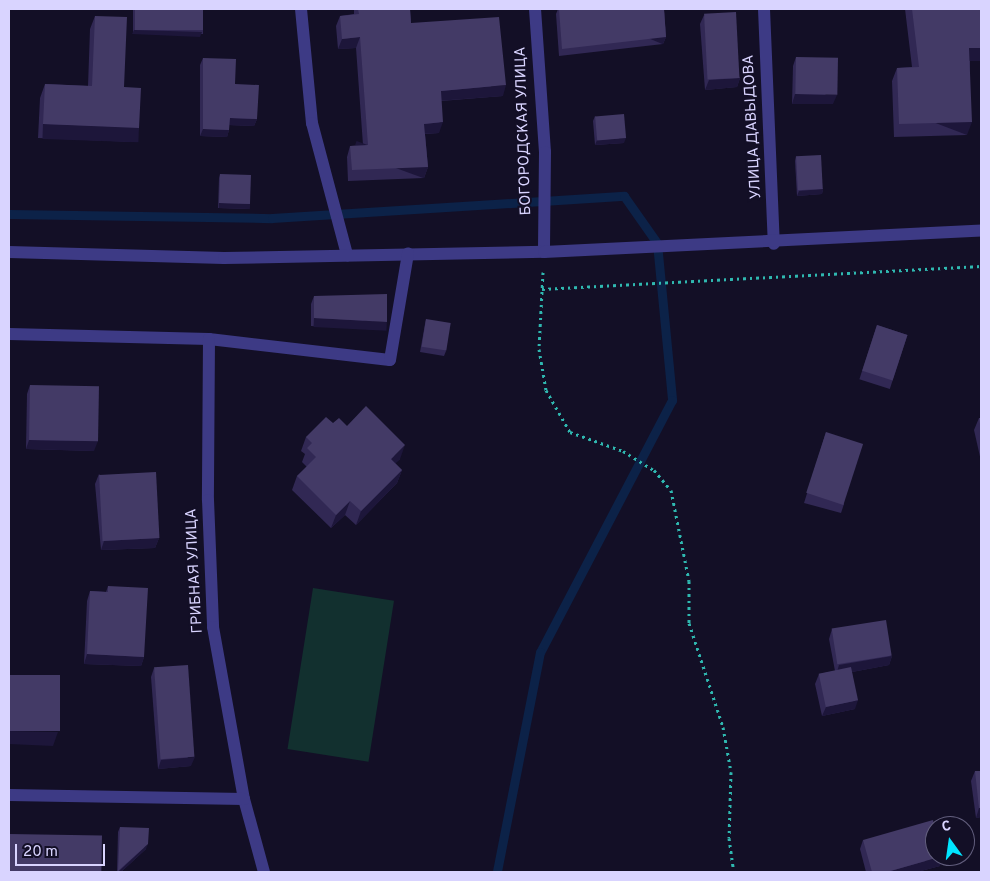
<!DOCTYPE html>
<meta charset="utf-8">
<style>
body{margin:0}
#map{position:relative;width:990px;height:881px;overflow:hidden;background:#130f26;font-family:Overpass,sans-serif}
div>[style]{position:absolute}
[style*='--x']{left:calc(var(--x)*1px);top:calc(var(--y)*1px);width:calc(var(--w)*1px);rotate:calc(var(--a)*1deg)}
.green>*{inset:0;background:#12302f;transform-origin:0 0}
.stream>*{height:9px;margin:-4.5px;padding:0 4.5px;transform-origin:4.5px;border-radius:4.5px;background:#0c2248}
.path>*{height:3px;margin-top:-1.5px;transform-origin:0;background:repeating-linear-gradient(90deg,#2fb8b0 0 2.5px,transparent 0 6.5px)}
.minor>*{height:12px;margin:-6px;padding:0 6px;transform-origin:6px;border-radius:6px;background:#3d3a85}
.wall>*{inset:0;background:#312854;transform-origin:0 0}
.shaded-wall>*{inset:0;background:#1d163a;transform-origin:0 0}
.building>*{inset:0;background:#433a66;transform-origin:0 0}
span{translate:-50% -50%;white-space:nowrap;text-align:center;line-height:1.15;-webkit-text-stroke:4px #130f26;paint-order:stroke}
.street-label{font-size:15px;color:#d9d4ff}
.frame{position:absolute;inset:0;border:10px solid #d9d4ff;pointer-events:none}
.north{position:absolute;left:925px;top:816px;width:50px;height:50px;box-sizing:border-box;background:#130f26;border:1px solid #625e7d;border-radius:50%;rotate:346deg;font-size:14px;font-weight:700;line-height:20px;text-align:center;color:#d9d4ff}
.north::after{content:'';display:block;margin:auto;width:18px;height:22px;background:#00e5ff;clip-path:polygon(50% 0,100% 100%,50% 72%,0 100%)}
.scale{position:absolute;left:15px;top:844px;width:90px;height:22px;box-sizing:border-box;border:2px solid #d9d4ff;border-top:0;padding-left:6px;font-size:15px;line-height:18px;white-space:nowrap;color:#d9d4ff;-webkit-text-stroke:4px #130f26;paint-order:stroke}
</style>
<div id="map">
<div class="green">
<div style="left:313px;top:588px;width:82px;height:163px;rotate:9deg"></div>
</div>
<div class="stream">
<div style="--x:9;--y:214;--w:263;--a:0.9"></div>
<div style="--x:272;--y:218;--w:353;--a:-3.6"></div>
<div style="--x:624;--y:196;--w:57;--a:54.9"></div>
<div style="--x:657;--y:243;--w:158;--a:84.5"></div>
<div style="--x:672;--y:400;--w:284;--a:117.6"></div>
<div style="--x:540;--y:652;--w:224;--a:101.1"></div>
</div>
<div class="path">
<div style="--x:543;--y:272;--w:77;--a:93"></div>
<div style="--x:539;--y:349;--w:42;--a:80.3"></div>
<div style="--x:546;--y:390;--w:48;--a:60.3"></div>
<div style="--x:570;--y:432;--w:56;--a:19.7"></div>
<div style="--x:623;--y:451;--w:36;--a:32"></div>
<div style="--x:654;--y:470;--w:26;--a:50"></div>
<div style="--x:671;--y:490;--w:93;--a:78.8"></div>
<div style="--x:689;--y:581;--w:42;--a:90"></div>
<div style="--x:689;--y:623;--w:109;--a:71.9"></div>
<div style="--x:723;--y:727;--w:46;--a:79.9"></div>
<div style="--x:731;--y:772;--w:66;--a:91.7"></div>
<div style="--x:729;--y:838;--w:34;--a:82"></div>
<div style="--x:542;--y:289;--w:440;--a:-3"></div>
</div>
<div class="minor">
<div style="--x:301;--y:9;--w:115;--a:84.5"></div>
<div style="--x:312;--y:123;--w:137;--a:75.1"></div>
<div style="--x:535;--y:9;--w:143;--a:86"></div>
<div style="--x:545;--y:152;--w:100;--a:90.6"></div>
<div style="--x:764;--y:9;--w:235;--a:87.6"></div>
<div style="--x:9;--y:252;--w:215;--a:1.6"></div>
<div style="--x:224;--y:258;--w:320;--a:-1.1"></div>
<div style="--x:544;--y:252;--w:438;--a:-2.8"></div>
<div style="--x:9;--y:334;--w:200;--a:1.4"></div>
<div style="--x:209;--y:339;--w:182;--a:6.6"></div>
<div style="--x:390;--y:360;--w:108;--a:-80.4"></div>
<div style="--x:209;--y:339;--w:161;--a:90.4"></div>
<div style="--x:208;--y:500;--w:127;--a:87.7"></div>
<div style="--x:213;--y:627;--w:175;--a:79.8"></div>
<div style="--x:244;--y:799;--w:76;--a:74.7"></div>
<div style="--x:9;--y:795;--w:235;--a:1"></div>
</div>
<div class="wall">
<div style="left:133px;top:9px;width:70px;height:25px"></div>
<div style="clip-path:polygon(354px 9px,410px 9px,411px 23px,503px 96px,441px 101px,439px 133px,425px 134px,428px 167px,424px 178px,348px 181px,347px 157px,350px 146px,363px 145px,356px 48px,338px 49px,336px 26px,340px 16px,354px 14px)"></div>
<div style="clip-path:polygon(558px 9px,664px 9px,666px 37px,663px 44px,559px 56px,556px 14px)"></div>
<div style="clip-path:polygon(905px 9px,981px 9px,981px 61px,970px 61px,967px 135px,894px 137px,892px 81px,897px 68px,912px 67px)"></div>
<div style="clip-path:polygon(704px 15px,740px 78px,737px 87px,705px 90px,700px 24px)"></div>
<div style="clip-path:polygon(95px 16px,124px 87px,139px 128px,134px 142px,38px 138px,40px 98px,45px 84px,88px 86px,90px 29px)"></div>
<div style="clip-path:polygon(796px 57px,833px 104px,792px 104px,793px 66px)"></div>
<div style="clip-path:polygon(203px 58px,235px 84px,257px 119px,254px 126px,229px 125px,229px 130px,227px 137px,200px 136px,200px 65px)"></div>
<div style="clip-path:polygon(595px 116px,624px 143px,595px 145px,593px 121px)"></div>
<div style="clip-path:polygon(796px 156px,823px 189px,822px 194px,797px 196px,795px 161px)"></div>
<div style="clip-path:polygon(220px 174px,250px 204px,249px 209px,218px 208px,219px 178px)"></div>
<div style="clip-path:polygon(314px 296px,384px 330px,311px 326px,311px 304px)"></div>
<div style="clip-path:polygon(426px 319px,446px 351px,444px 356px,420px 352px,425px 324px)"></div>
<div style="left:877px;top:325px;width:32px;height:57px;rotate:18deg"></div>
<div style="clip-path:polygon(30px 385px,94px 451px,26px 449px,27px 394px)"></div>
<div style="clip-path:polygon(979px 418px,981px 418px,981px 461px,974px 430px)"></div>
<div style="clip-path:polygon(333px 423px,347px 426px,400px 459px,395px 463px,402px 470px,397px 483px,356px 525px,345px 515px,331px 528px,292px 490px,297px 476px,307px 467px,302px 462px,305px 454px,301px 451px,306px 437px)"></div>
<div style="clip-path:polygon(826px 432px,844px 504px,841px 513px,804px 503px)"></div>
<div style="clip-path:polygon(99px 474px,159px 538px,155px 548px,101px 550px,95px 484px)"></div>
<div style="clip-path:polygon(108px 586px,144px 657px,141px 666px,84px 664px,87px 601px,90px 591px,106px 592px)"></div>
<div style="clip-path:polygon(832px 629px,892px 656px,889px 665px,852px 672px,855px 709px,822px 716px,815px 684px,819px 674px,835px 671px,829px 639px)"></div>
<div style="clip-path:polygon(154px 668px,191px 766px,158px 769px,151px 677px)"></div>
<div style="clip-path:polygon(975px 771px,981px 771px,981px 817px,976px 818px,971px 781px)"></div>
<div style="clip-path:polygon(120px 827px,146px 849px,121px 872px,117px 872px,118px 832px)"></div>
<div style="clip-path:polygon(863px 840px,940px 866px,917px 872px,866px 872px,860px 849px)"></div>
</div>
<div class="shaded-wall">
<div style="clip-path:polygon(134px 30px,202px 32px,200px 37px,132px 34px)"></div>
<div style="clip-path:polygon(360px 37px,356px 48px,338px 49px,342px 39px)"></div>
<div style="left:666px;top:37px;width:8px;height:105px;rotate:113deg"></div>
<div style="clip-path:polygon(969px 48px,981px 48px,981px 61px,965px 61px)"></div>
<div style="clip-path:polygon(740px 78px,737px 87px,705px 90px,709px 80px)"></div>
<div style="clip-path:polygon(506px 85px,503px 96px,437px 101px,441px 91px)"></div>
<div style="clip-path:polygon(795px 94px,837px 95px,833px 104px,792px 104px)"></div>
<div style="clip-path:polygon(230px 118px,257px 119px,254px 126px,227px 125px)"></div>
<div style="clip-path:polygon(443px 122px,439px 133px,420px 134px,424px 124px)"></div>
<div style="left:972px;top:122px;width:14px;height:73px;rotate:111deg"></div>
<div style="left:43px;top:124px;width:96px;height:15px;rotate:2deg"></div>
<div style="clip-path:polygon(203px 129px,229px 130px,227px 137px,200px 136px)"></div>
<div style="clip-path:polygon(626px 138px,624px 143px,595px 145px,597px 140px)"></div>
<div style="left:428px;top:167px;width:12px;height:76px;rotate:110deg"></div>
<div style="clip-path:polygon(823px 189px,822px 194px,797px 196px,799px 191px)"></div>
<div style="left:219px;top:203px;width:31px;height:5px;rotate:2deg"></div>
<div style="left:314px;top:318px;width:73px;height:9px;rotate:3deg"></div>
<div style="clip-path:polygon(29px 440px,98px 441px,94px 451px,26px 449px)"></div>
<div style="clip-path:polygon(405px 445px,400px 459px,386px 473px,391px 459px)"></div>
<div style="clip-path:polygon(402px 470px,397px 483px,356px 525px,361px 511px)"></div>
<div style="clip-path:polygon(350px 501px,345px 515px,331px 528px,336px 515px)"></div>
<div style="clip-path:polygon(159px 538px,155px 548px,101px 550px,104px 541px)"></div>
<div style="clip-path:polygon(87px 654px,144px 657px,141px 666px,84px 664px)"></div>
<div style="clip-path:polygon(892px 656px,889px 665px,836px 675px,839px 665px)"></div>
<div style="clip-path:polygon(858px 700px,855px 709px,822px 716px,826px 707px)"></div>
<div style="clip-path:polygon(9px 731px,58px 732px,53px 746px,9px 744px)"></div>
<div style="clip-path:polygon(195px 757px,191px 766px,158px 769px,161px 760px)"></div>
<div style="clip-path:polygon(979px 808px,981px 808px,981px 817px,976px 818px)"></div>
<div style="clip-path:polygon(148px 844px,146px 849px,121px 872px,118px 872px)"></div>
<div style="clip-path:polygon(943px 856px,940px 866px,917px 872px,887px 872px)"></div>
</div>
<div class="building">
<div style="left:135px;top:9px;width:68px;height:21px"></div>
<div style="clip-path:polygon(358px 9px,410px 9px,411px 23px,499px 17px,506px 85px,441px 91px,443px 122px,424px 124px,428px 167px,352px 170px,350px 146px,368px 145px,360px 37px,342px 39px,340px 16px,359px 14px)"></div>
<div style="clip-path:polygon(559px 9px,664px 9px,666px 37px,562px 49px)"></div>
<div style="clip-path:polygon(912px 9px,981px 9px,981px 48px,969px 48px,972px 122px,899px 124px,897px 68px,919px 67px)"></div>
<div style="left:736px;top:12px;width:66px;height:32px;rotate:87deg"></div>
<div style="clip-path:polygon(95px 16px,127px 17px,124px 87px,141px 88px,139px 128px,43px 124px,45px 84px,92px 86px)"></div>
<div style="left:796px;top:57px;width:42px;height:37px;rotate:1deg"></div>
<div style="clip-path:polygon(203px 58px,236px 59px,235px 84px,259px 85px,257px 119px,230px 118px,229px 130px,203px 129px)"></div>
<div style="left:624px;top:114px;width:24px;height:29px;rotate:85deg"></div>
<div style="left:821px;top:155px;width:34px;height:25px;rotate:87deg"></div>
<div style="left:220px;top:174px;width:31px;height:29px;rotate:2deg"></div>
<div style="clip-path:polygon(387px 294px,387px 322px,314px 318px,314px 296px)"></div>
<div style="left:426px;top:319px;width:25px;height:28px;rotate:9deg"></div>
<div style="left:877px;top:325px;width:32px;height:48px;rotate:18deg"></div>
<div style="left:30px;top:385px;width:69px;height:55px;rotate:1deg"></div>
<div style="clip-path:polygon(366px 406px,405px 445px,391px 459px,402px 470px,361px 511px,350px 501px,336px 515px,297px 476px,316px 457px,307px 448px,312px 443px,306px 437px,326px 417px,333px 423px,339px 418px,347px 426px)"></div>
<div style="clip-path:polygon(979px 418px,981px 418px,981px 430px)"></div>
<div style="left:826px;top:432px;width:39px;height:64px;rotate:18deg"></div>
<div style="left:156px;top:472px;width:66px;height:57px;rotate:87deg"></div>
<div style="clip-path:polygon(108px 586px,148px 588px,144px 657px,87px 654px,90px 591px,108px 592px)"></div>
<div style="left:886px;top:620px;width:36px;height:55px;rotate:81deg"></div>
<div style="left:188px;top:665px;width:92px;height:34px;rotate:86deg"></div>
<div style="left:851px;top:667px;width:34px;height:33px;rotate:78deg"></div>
<div style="left:9px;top:675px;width:51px;height:56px"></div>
<div style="clip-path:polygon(975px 771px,981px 771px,981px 808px,979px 808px)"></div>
<div style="clip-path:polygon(933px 820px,935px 828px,935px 856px,943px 856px,887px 872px,872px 872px,863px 840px)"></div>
<div style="clip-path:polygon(120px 827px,149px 828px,148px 844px,118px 871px)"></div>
<div style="left:9px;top:834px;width:93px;height:38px;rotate:1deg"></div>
</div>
<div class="street-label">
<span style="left:753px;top:127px;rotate:-93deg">УЛИЦА ДАВЫДОВА</span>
<span style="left:524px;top:131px;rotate:-92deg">БОГОРОДСКАЯ УЛИЦА</span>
<span style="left:195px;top:571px;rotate:-93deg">ГРИБНАЯ УЛИЦА</span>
</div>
<div class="frame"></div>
<div class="north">С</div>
<div class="scale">20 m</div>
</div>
